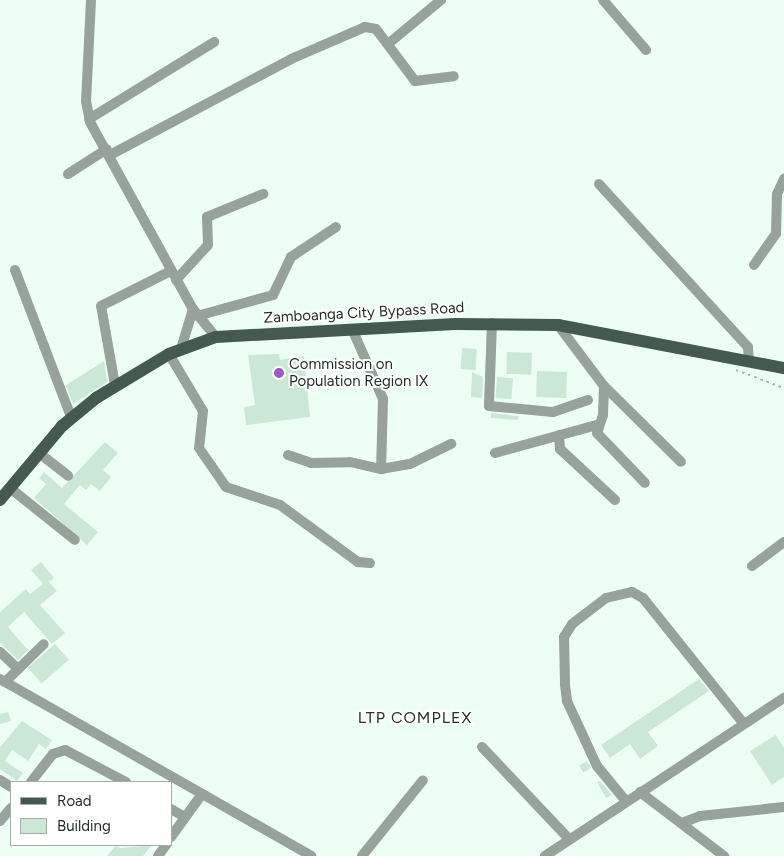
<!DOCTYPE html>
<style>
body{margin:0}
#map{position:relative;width:784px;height:856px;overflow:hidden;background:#edfff4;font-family:Figtree,sans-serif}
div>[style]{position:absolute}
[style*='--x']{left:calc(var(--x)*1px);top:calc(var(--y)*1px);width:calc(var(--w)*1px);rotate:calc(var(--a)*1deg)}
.building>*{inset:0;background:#cbe8d6;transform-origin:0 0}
.path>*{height:2px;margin-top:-1px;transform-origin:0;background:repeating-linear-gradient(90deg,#a8b8ae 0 2.5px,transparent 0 6.5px)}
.minor>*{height:10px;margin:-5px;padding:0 5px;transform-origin:5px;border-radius:5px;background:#96a29a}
.major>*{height:12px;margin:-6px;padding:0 6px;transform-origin:6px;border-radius:6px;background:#455a4e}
.dots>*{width:14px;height:14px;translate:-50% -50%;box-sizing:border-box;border:2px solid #fff;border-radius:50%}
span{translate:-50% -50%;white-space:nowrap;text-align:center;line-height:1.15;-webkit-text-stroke:4px #fff;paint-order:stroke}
.street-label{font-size:15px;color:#242f28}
.poi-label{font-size:15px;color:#242f28}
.left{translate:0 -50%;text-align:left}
.neighbourhood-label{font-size:16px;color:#242f28;letter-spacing:1px}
.legend{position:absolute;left:10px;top:781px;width:162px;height:65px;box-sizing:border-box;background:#fff;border:1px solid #a7aca9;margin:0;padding:6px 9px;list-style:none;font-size:15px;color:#242f28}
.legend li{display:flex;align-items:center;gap:10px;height:25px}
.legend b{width:25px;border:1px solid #a7aca9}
</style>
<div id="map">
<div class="building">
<div style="left:462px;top:348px;width:15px;height:21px;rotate:4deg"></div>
<div style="left:507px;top:352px;width:25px;height:22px;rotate:2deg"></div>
<div style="clip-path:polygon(279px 354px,280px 360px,304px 356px,310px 417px,246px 425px,244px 407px,255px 405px,248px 355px)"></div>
<div style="clip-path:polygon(104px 361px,107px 382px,73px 404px,66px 385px)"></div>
<div style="left:537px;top:371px;width:30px;height:26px;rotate:2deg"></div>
<div style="clip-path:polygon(472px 372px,483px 377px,482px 398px,471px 397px)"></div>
<div style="left:497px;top:377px;width:16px;height:21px;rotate:4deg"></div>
<div style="clip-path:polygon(491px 413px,518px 416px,518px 420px,491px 418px)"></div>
<div style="clip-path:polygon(105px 442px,118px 453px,103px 470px,111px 477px,100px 491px,91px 484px,86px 490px,80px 485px,64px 504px,98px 532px,87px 545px,34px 498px,46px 484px,39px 478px,44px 472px,62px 488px)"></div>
<div style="clip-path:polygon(41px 562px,54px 578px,49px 582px,57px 591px,40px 605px,65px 633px,52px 644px,24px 612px,8px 627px,28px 650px,18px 660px,0 643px,0 612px,26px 589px,30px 594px,43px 584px,31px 570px)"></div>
<div style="left:55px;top:644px;width:21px;height:36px;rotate:49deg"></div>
<div style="clip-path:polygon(699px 679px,709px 691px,648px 732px,658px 746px,640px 759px,630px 744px,610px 758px,601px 745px)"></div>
<div style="clip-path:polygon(8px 712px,11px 721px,0 724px,0 714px)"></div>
<div style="clip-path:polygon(22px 721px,52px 740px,46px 749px,39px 744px,28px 761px,12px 750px,5px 761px,23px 773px,17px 781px,0 769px,0 747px)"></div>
<div style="clip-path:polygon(776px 735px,784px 748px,784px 777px,772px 785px,750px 751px)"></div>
<div style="left:587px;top:761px;width:8px;height:9px;rotate:60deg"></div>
<div style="clip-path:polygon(600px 781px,612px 795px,606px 798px,597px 782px)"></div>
<div style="clip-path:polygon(116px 845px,120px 848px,152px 845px,143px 856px,107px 856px)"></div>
</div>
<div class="path">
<div style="--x:736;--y:370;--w:51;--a:20.6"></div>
</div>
<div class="minor">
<div style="--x:91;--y:0;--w:101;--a:92.8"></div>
<div style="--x:86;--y:101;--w:21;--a:79"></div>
<div style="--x:90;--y:122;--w:213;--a:61.2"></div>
<div style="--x:193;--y:309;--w:36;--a:51"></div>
<div style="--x:603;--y:0;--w:66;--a:49.3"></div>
<div style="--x:388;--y:44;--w:69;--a:-39.7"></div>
<div style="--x:89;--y:119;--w:147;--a:-31.6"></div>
<div style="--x:110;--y:155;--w:205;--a:-27.9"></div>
<div style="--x:291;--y:59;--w:81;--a:-23.4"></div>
<div style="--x:365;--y:27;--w:11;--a:10"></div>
<div style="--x:376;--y:29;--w:65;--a:53.1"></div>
<div style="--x:415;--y:81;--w:39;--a:-7"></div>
<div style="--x:68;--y:174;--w:46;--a:-32.7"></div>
<div style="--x:599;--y:184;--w:221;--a:47.6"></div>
<div style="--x:748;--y:347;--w:14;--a:86"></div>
<div style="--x:754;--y:265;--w:38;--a:-55"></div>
<div style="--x:776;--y:234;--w:40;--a:-88.6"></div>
<div style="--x:777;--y:194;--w:17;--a:-65"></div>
<div style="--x:15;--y:270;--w:157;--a:69.1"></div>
<div style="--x:176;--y:280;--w:47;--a:-47.6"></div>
<div style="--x:208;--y:245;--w:28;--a:-92"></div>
<div style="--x:207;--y:217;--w:61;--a:-22.3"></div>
<div style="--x:197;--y:316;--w:79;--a:-15.4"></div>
<div style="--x:273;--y:295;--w:42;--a:-64.7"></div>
<div style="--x:291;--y:257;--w:54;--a:-33.7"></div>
<div style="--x:492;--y:323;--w:83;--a:92.1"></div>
<div style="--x:489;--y:406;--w:64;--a:5.4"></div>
<div style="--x:553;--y:412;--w:37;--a:-19"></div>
<div style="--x:558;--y:325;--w:76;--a:53"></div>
<div style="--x:604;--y:386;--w:108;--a:44.6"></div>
<div style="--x:352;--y:329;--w:77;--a:66.1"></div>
<div style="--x:383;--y:399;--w:70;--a:91.6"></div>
<div style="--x:181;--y:349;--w:42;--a:-73.3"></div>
<div style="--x:169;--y:354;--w:66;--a:59.2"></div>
<div style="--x:203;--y:411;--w:37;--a:96"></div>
<div style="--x:199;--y:448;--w:47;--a:55.3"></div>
<div style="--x:226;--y:487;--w:57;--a:18.4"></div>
<div style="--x:280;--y:505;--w:97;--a:36.2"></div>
<div style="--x:358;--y:562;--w:12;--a:5"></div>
<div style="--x:115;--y:385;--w:80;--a:-100"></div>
<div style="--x:101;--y:306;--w:78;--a:-26.6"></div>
<div style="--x:604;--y:386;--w:29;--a:92"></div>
<div style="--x:603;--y:415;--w:19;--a:108"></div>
<div style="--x:597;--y:433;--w:69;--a:46.2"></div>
<div style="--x:559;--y:435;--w:14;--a:86"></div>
<div style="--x:560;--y:449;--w:75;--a:42.8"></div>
<div style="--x:39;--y:453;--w:37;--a:38"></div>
<div style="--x:495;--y:453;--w:106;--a:-15.4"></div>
<div style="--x:288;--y:455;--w:24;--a:19"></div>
<div style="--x:311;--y:463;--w:39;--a:-1"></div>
<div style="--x:350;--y:462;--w:32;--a:13"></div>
<div style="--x:381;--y:469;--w:29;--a:-10"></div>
<div style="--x:410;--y:464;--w:46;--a:-26"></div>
<div style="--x:10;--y:488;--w:83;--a:38.7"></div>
<div style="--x:752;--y:566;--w:40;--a:-37"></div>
<div style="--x:0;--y:652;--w:25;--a:43"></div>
<div style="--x:0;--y:679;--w:358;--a:29.6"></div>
<div style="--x:5;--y:682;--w:54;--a:-44.3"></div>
<div style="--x:482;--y:747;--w:127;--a:46.6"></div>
<div style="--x:0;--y:780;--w:13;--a:32"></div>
<div style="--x:31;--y:782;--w:36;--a:-52"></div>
<div style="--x:53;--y:754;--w:13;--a:-18"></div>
<div style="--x:65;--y:750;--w:69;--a:27.7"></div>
<div style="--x:640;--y:792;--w:106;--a:37.3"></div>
<div style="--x:625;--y:800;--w:44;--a:-129.5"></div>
<div style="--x:597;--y:766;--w:72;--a:-114.8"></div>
<div style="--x:567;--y:701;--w:17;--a:-97"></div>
<div style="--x:565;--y:684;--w:47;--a:-91.2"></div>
<div style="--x:564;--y:637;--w:15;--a:-58"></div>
<div style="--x:572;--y:624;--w:43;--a:-37.4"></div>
<div style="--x:606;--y:598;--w:27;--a:-13"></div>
<div style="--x:632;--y:592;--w:13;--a:29"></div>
<div style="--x:643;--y:598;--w:161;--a:51.3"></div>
<div style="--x:171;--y:809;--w:16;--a:30"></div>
<div style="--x:0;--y:821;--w:17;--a:-50"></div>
<div style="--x:682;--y:823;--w:19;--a:-21"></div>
<div style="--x:700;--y:816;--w:84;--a:-6.1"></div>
<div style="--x:171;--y:837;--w:53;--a:-54.2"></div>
<div style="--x:158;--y:856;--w:14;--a:-54"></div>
<div style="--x:362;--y:856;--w:97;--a:-51.2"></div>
<div style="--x:545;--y:856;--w:287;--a:-33.5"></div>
</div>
<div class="major">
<div style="--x:0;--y:500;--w:97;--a:-50"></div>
<div style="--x:62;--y:426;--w:44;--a:-39.5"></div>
<div style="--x:96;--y:398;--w:85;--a:-31.1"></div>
<div style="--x:169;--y:354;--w:50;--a:-19.9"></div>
<div style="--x:216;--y:337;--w:239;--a:-3.1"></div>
<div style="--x:455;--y:324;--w:103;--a:0.6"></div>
<div style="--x:558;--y:325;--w:230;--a:10.8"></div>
</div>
<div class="dots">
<div style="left:279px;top:373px;background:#9b57cb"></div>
</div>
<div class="street-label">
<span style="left:364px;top:313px;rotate:-3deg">Zamboanga City Bypass Road</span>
</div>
<div class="poi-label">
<span class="left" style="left:289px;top:373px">Commission on<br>Population Region IX</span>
</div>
<div class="neighbourhood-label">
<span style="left:415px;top:718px">LTP COMPLEX</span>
</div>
<ul class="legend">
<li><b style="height:6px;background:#455a4e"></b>Road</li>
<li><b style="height:14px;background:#cbe8d6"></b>Building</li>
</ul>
</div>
